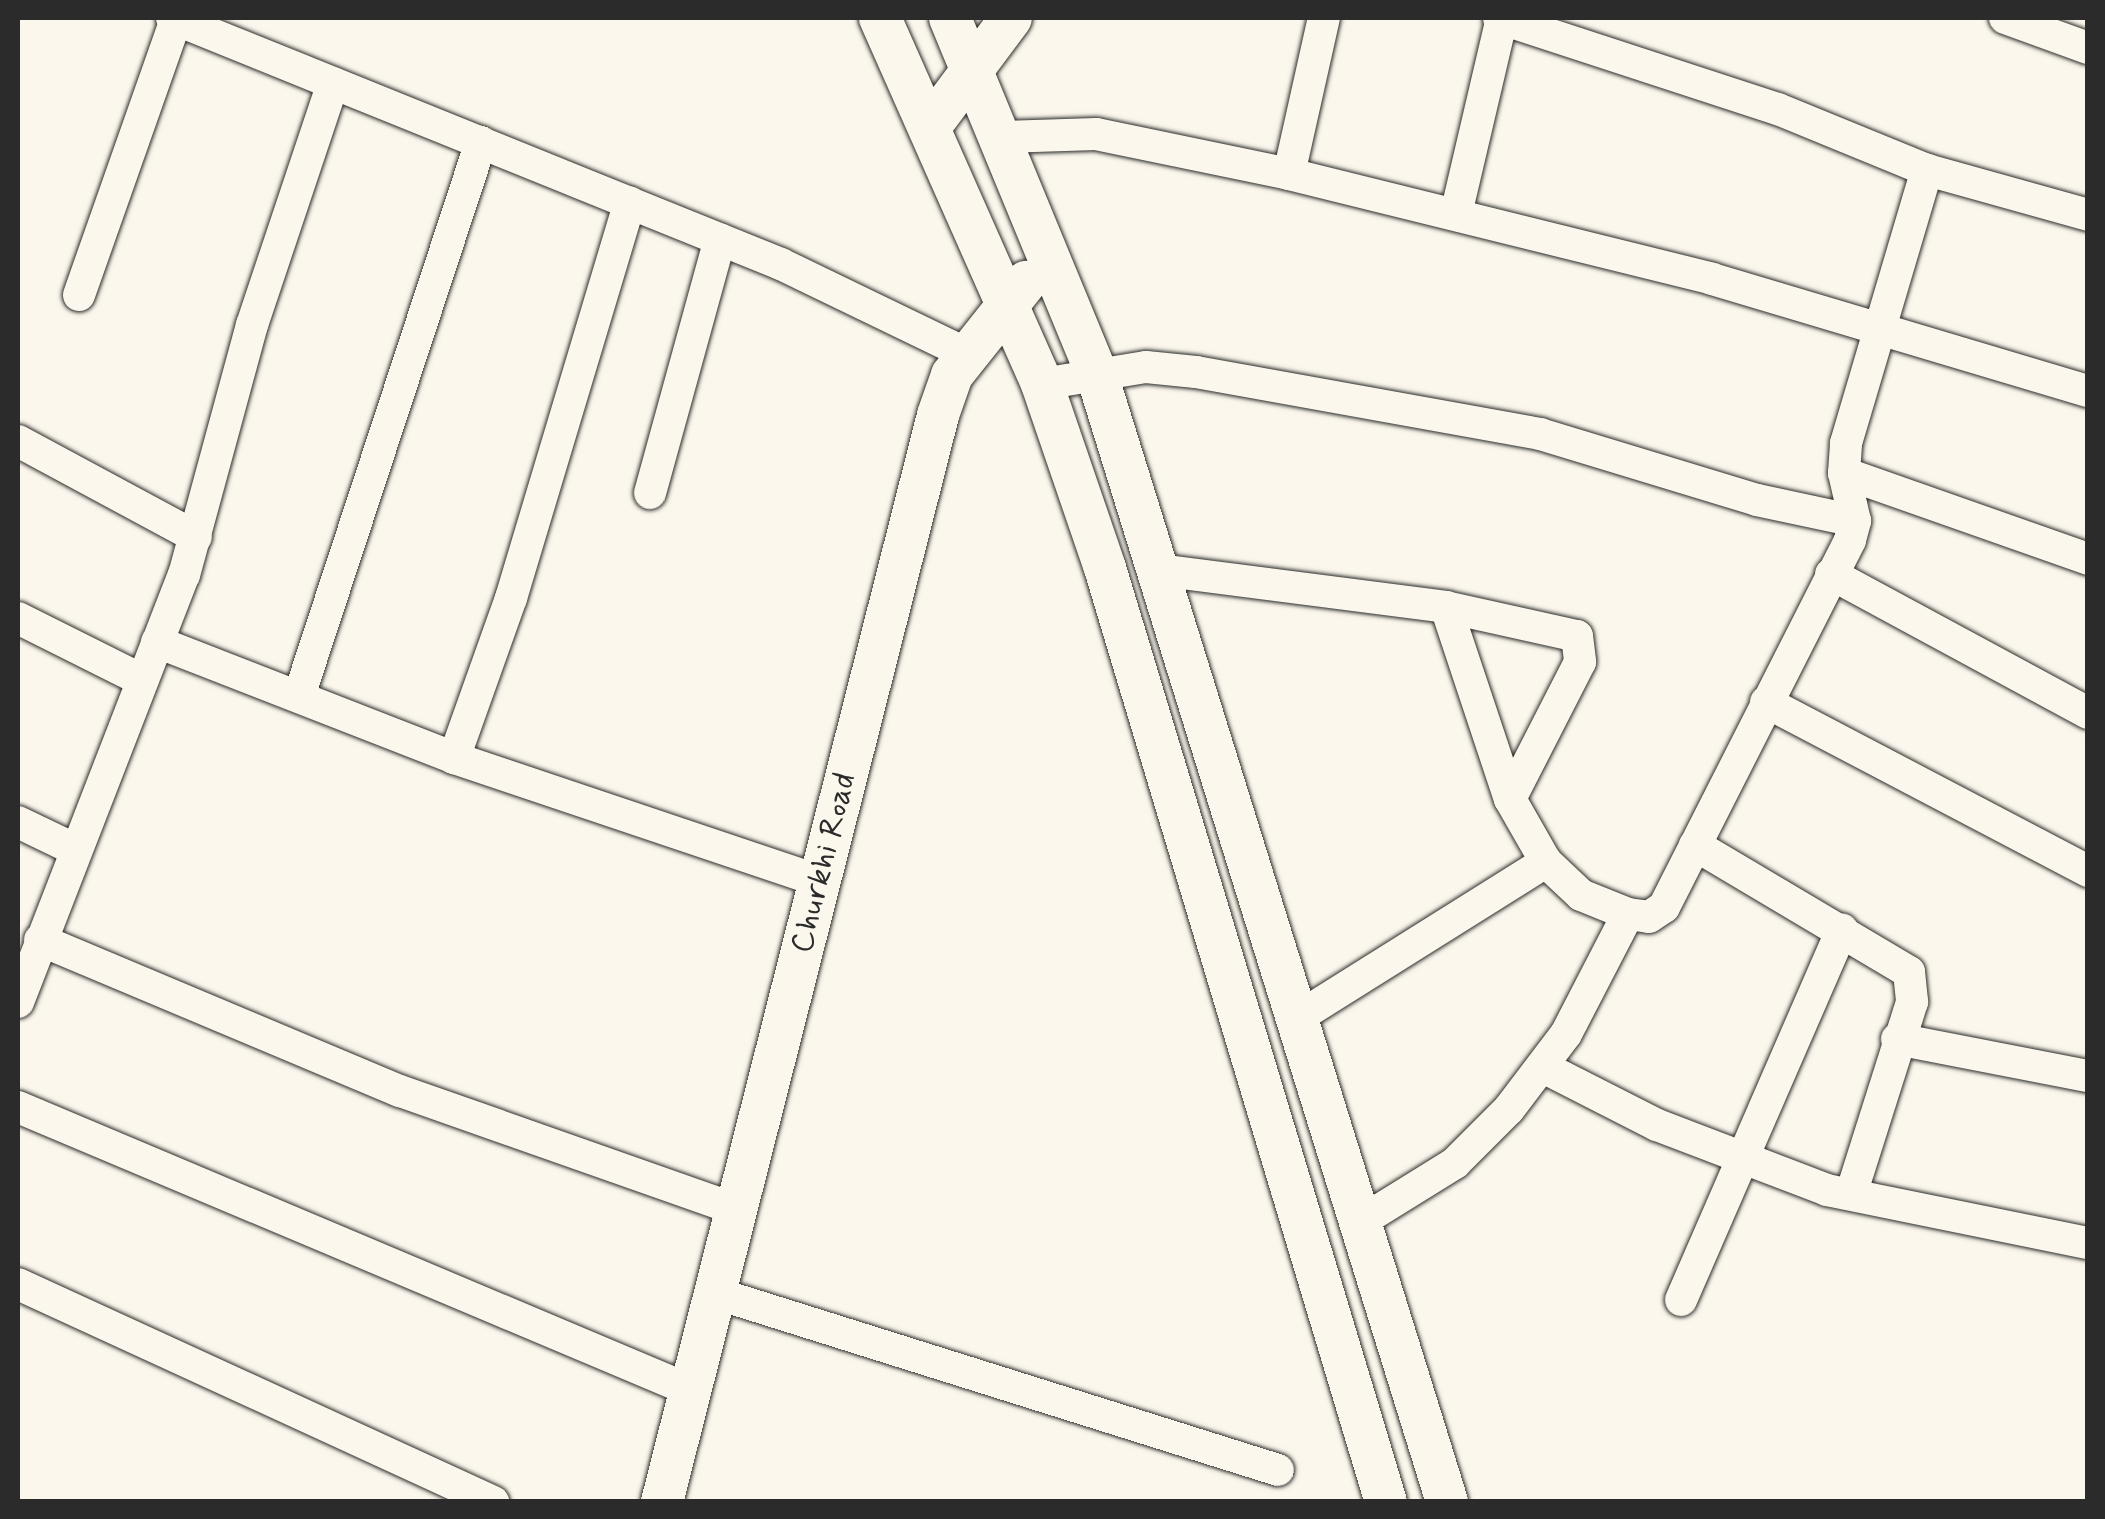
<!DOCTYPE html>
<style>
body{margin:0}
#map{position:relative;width:2105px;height:1519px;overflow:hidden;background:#fbf7ec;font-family:Mynerve,sans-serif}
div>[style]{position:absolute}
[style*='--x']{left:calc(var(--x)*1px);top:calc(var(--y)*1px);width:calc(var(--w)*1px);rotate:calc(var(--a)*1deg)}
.roads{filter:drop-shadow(0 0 2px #2b2b2b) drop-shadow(0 0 2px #2b2b2b)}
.minor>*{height:32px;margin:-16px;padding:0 16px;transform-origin:16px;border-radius:16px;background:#fbf7ec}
.tertiary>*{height:42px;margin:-21px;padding:0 21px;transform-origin:21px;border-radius:21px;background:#fbf7ec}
span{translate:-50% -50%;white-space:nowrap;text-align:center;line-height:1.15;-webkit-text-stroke:8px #fbf7ec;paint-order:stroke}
.street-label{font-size:32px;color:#2b2b2b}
.frame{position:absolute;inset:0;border:20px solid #2b2b2b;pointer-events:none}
</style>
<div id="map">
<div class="roads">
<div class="minor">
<div style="--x:172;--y:18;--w:657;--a:22"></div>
<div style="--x:781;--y:264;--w:207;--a:25.8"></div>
<div style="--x:1499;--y:18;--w:293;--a:18.1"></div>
<div style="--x:1778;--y:109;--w:161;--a:22.3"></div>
<div style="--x:1927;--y:170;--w:167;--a:15.6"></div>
<div style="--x:2005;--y:18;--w:88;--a:19.9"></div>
<div style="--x:1003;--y:137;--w:93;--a:-1.8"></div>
<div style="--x:1096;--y:134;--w:197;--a:11.7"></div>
<div style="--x:1289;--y:174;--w:436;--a:13.9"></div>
<div style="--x:1712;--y:279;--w:392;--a:16.6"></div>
<div style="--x:1289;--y:174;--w:160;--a:-77.4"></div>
<div style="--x:1456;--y:214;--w:201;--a:-76.8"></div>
<div style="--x:79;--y:295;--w:293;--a:-70.6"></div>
<div style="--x:1042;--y:384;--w:105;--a:-9.3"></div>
<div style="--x:1146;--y:367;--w:50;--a:5.7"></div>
<div style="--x:1196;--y:372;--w:350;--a:10.2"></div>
<div style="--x:1540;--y:434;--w:227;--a:16.9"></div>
<div style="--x:1757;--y:500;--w:100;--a:12.1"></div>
<div style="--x:18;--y:441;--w:202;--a:28.3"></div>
<div style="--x:1844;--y:473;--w:259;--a:19.4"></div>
<div style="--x:650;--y:493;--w:263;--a:-74.6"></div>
<div style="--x:1158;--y:570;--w:290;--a:7.3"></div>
<div style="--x:1446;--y:607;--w:134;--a:12.5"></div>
<div style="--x:1577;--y:636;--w:26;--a:83"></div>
<div style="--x:1580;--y:662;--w:154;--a:117.1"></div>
<div style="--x:1831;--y:574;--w:292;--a:28.4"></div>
<div style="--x:1446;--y:607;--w:202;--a:71.6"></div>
<div style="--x:1510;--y:799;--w:73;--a:60.3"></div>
<div style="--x:1546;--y:862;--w:48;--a:43.3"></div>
<div style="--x:1581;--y:895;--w:51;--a:22"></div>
<div style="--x:1628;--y:914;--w:21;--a:8"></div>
<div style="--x:1649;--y:917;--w:18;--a:-34"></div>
<div style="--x:1664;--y:907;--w:411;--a:-63.1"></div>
<div style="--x:1850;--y:540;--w:20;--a:-75"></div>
<div style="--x:1855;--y:521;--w:49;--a:-102.9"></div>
<div style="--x:1844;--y:473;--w:30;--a:-86"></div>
<div style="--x:1846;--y:443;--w:285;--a:-73.5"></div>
<div style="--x:18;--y:618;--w:139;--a:26.6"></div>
<div style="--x:157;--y:642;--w:319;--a:21.3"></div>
<div style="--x:454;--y:758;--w:385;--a:18.6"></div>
<div style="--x:299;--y:696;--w:583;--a:-71.81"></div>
<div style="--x:1766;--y:702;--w:364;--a:27.7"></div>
<div style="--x:454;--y:758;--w:170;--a:-70.4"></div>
<div style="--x:511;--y:598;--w:413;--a:-73.3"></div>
<div style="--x:18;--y:822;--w:60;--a:25.7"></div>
<div style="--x:1695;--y:845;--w:249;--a:30.7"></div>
<div style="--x:1909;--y:972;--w:30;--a:84"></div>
<div style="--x:1912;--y:1002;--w:201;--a:107.6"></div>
<div style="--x:40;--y:940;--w:390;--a:22.8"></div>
<div style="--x:400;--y:1091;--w:356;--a:19.4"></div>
<div style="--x:18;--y:1002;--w:458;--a:-68.8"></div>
<div style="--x:184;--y:575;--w:259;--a:-74.8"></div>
<div style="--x:252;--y:325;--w:255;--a:-71.5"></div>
<div style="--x:1297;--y:1018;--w:294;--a:-32.1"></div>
<div style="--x:1897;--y:1039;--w:195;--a:11"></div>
<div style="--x:1543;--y:1067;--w:128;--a:27"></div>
<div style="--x:1657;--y:1125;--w:182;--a:20.9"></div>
<div style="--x:1827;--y:1190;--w:266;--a:11.5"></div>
<div style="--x:18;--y:1107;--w:729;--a:22.84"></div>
<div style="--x:1360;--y:1222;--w:112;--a:-31.8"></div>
<div style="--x:1455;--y:1163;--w:76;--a:-45"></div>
<div style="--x:1509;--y:1109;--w:94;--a:-52.8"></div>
<div style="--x:1566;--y:1034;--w:135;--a:-62.7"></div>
<div style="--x:18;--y:1284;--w:523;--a:24.65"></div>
<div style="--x:715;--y:1293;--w:590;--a:17.45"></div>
<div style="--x:1681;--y:1300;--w:404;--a:-66.5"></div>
</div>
<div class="tertiary">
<div style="--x:880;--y:18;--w:400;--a:66.1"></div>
<div style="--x:1042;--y:384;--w:194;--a:71.1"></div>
<div style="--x:1105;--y:568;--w:975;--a:73.26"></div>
<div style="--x:950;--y:18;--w:383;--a:67.6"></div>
<div style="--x:1096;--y:372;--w:1183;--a:72.74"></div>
<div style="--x:932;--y:124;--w:132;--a:-53.3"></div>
<div style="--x:662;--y:1502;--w:1121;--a:-75.75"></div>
<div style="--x:938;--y:415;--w:42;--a:-70.7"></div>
<div style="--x:952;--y:375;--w:119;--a:-51.5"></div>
</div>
</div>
<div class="street-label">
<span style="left:824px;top:863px;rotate:-76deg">Churkhi Road</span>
</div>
<div class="frame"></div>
</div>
